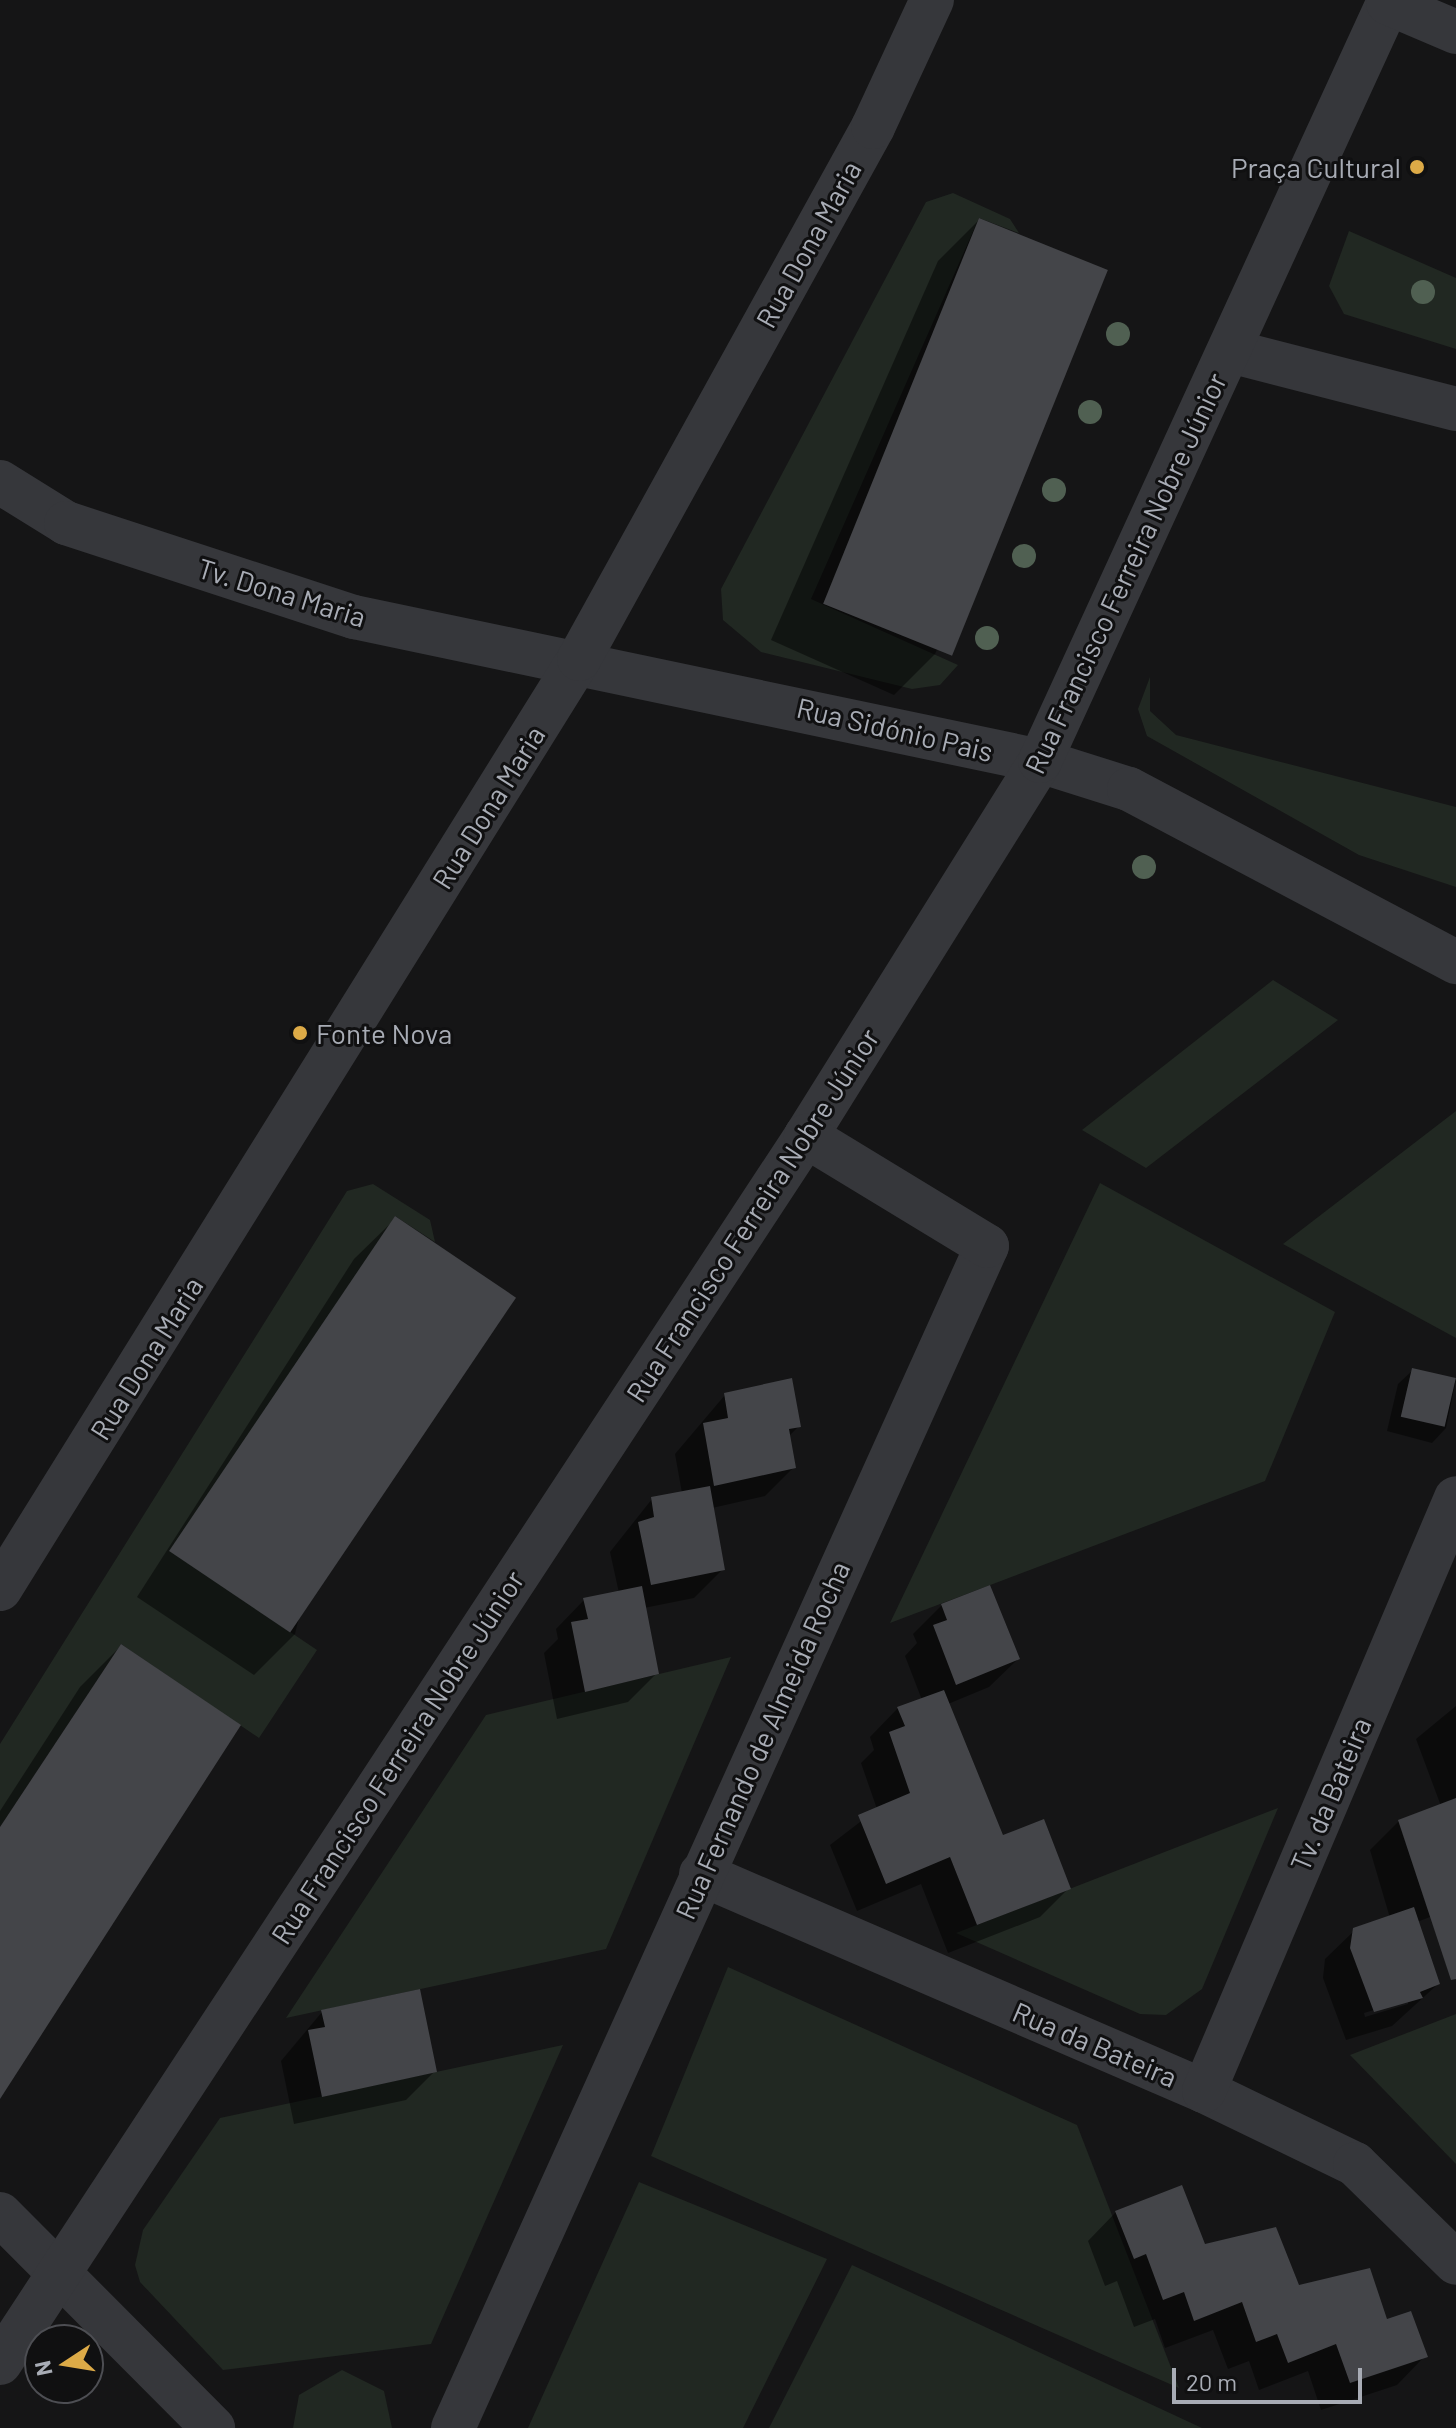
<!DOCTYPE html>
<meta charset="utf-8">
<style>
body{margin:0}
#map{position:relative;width:1456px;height:2428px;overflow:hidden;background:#151516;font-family:Barlow,sans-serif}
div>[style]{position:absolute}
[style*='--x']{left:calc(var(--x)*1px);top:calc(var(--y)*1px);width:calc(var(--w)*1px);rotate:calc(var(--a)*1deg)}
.green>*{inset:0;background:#212822}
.shadow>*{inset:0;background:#0007}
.building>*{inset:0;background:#444549;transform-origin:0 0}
.minor>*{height:44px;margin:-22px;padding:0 22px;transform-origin:22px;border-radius:22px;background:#36373b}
.trees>*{width:24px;height:24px;margin:-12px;border-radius:50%;background:#506052}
.dots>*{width:22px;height:22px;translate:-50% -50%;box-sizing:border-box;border:4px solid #101011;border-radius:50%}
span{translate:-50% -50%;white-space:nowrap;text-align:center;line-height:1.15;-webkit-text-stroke:6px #101011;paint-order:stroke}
.poi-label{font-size:28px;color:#a8acb5}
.right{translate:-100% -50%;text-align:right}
.left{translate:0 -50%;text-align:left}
.street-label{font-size:28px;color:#a8acb5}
.north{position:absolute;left:24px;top:2324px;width:80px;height:80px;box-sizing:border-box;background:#101011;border:2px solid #4d4e53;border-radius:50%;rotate:258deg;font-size:22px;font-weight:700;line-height:32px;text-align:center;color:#a8acb5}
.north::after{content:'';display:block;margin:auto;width:28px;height:36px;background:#dcaa47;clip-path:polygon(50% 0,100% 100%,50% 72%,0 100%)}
.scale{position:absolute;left:1172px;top:2368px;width:190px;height:36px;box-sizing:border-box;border:4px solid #a8acb5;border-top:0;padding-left:10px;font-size:24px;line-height:28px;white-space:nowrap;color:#a8acb5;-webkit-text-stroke:6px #101011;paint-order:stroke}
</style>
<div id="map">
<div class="green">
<div style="clip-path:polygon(953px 193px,1010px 219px,1019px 233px,979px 218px,811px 599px,958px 665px,940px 685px,912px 689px,761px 652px,723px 620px,721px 589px,926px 202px)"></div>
<div style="clip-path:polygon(1349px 231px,1456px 278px,1456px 349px,1344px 314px,1329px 286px)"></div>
<div style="clip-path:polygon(1150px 677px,1150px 711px,1176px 735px,1456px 807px,1456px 887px,1359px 855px,1147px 736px,1138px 709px)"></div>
<div style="clip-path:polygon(1273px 980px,1338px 1020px,1146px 1168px,1082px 1130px)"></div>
<div style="clip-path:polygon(1456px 1111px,1456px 1338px,1283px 1244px)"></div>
<div style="clip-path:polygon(1100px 1183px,1335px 1312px,1265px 1481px,890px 1623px)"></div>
<div style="clip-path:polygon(373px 1184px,430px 1220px,435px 1242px,395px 1216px,176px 1555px,317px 1650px,259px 1738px,121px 1644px,0 1827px,0 1744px,347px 1191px)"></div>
<div style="clip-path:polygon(731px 1657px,606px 1949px,286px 2018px,486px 1715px)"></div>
<div style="clip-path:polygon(1278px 1808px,1202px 1989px,1166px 2015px,1140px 2014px,956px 1933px)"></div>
<div style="clip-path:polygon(728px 1967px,1077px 2125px,1179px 2388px,651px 2156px)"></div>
<div style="clip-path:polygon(1456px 2014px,1456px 2164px,1350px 2055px)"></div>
<div style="clip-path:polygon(563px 2045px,431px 2344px,223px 2370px,140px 2282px,135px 2265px,143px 2230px,220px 2118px)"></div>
<div style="clip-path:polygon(639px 2182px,827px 2259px,743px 2428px,528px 2428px)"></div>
<div style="clip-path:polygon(852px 2265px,1202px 2428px,769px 2428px)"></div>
<div style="clip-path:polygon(342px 2370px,384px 2391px,392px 2428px,293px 2428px,299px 2395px)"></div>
</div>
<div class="shadow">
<div style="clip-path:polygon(979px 220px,1105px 270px,935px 654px,894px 695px,771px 640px,938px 261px)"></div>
<div style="clip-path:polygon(395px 1219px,295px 1634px,254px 1675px,137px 1597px,354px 1259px)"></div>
<div style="clip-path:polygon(1413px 1370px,1456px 1380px,1446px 1428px,1432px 1443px,1387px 1431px,1398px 1384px)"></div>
<div style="clip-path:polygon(725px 1395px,799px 1426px,788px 1437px,794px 1467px,765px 1496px,712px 1508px,723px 1569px,694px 1598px,644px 1608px,656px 1674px,628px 1702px,557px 1719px,544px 1653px,558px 1639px,556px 1629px,584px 1600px,619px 1593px,610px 1552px,652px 1499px,682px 1493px,675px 1454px)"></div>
<div style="clip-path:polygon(942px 1605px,1018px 1659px,989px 1687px,948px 1704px,1002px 1837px,1069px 1888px,1040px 1917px,948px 1953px,921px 1884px,857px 1911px,830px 1845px,877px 1809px,861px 1763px,874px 1750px,870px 1737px,898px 1708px,922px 1700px,905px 1656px,917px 1643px,913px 1634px)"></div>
<div style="clip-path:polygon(121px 1646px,0 2084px,0 1811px,80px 1687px)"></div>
<div style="clip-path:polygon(evenodd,1456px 1706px,1456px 1907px,1417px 1922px,1438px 1984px,1392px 2026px,1346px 2040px,1323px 1978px,1325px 1959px,1355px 1930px,1390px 1918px,1370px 1850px,1399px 1821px,1441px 1806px,1416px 1739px,1456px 1706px,1408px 2000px,1408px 2004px,1365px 2017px,1364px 2013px,1408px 2000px)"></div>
<div style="clip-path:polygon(322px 2012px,435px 2071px,406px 2100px,294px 2124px,281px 2061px)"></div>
<div style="clip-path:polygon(1116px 2212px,1386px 2321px,1425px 2356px,1397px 2385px,1321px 2410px,1308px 2371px,1259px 2390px,1249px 2361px,1228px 2369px,1213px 2330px,1165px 2348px,1155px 2319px,1134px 2327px,1117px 2281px,1105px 2286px,1088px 2241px)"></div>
</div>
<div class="building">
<div style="left:979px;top:218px;width:139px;height:416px;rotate:22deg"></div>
<div style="left:395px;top:1216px;width:146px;height:404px;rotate:34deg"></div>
<div style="left:1412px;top:1368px;width:45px;height:50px;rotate:13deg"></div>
<div style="clip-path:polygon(792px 1378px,801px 1427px,789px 1429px,796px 1468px,714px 1486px,703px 1423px,728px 1418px,724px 1393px)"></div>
<div style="clip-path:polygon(710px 1486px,725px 1570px,651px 1585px,638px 1522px,654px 1517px,651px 1497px)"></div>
<div style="clip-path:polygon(990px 1585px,1020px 1659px,956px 1685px,933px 1625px,947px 1620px,941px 1604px)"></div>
<div style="clip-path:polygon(642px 1586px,659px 1674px,585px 1692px,571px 1622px,588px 1619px,583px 1598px)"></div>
<div style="clip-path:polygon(121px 1644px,241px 1725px,0 2099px,0 1827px)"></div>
<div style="clip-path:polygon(944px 1690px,1003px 1835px,1044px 1819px,1071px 1889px,977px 1925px,950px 1857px,886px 1884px,858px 1815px,910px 1793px,889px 1732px,905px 1726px,897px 1707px)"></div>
<div style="clip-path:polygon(1456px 1798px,1456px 1979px,1451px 1980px,1398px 1820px)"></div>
<div style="clip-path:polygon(1414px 1907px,1440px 1984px,1420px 1992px,1423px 1998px,1374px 2012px,1350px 1948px,1353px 1928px)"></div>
<div style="clip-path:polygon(420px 1989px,437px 2072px,322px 2097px,308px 2030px,325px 2027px,321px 2010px)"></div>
<div style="clip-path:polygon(1182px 2185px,1205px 2244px,1276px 2227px,1299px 2285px,1370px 2268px,1387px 2319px,1411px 2311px,1428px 2357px,1350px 2383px,1336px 2344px,1288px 2363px,1277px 2334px,1256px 2342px,1242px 2302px,1194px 2321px,1184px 2292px,1163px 2300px,1146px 2254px,1134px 2259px,1115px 2211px)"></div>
</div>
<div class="minor">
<div style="--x:1230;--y:351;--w:233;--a:14.4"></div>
<div style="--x:0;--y:482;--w:78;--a:31.8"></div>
<div style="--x:66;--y:523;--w:303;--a:18.1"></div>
<div style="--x:354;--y:617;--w:701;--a:11.85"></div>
<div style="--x:1040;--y:761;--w:93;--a:17.5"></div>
<div style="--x:1129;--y:789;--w:370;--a:27.9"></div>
<div style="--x:0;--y:1589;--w:1096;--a:-58.09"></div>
<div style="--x:579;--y:659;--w:608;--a:-61.07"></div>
<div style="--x:873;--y:127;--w:140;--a:-65.1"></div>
<div style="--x:701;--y:1874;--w:548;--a:23.34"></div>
<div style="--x:1204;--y:2091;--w:168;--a:25.8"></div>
<div style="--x:1355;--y:2164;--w:141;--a:44.4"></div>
<div style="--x:1204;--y:2091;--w:644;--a:-66.98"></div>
<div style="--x:0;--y:2214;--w:302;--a:45.1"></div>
<div style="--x:0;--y:2363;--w:1468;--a:-56.7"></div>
<div style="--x:806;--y:1136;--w:442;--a:-58"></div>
<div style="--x:1040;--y:761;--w:834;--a:-65.34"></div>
<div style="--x:1388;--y:3;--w:74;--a:23.1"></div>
<div style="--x:453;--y:2428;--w:1297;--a:-65.69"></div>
<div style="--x:987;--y:1246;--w:212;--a:-148.7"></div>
</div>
<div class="trees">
<div style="left:1423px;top:292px"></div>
<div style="left:1118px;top:334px"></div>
<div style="left:1090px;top:412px"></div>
<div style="left:1054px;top:490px"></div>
<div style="left:1024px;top:556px"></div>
<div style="left:987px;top:638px"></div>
<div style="left:1144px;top:867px"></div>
</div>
<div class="dots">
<div style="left:1417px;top:167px;background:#dcaa47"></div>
<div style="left:300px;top:1033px;background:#dcaa47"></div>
</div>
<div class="poi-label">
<span class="right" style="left:1401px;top:167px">Praça Cultural</span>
<span class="left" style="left:316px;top:1033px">Fonte Nova</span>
</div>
<div class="street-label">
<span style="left:808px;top:244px;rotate:-61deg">Rua Dona Maria</span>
<span style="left:1125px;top:573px;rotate:-65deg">Rua Francisco Ferreira Nobre Júnior</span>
<span style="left:282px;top:592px;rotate:17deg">Tv. Dona Maria</span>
<span style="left:895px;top:729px;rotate:13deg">Rua Sidónio Pais</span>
<span style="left:488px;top:807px;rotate:-58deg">Rua Dona Maria</span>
<span style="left:752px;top:1215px;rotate:-57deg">Rua Francisco Ferreira Nobre Júnior</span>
<span style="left:146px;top:1358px;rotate:-58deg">Rua Dona Maria</span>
<span style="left:762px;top:1740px;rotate:-66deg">Rua Fernando de Almeida Rocha</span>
<span style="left:397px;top:1757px;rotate:-57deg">Rua Francisco Ferreira Nobre Júnior</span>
<span style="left:1330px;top:1794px;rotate:-67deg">Tv. da Bateira</span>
<span style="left:1095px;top:2044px;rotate:23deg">Rua da Bateira</span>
</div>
<div class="north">N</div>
<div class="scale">20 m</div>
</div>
